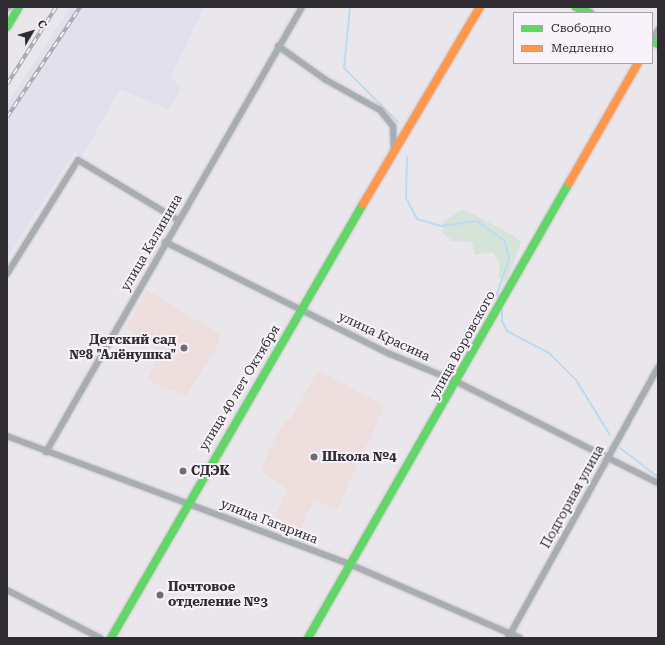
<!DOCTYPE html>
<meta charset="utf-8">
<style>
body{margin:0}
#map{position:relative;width:665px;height:645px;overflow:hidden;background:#eae7ec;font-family:"Roboto Serif",serif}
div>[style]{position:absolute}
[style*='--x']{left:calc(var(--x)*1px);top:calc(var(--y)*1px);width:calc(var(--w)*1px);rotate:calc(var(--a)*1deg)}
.industrial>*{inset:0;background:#e3e0ee}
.education>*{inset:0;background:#eededd}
.green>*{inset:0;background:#d5e3d9}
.stream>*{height:2px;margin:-1px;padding:0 1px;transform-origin:1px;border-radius:1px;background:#bcdaf3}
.roads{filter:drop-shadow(0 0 1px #c5c3c6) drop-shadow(0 0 1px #c5c3c6)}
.street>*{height:6px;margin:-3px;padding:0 3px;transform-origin:3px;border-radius:3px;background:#a7adb1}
.fast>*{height:8px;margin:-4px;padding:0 4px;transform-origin:4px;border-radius:4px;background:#63d668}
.slow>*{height:8px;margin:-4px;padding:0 4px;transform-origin:4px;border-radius:4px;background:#ff974d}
.rail>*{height:3.5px;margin-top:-1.75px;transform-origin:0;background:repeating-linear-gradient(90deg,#f8f2fb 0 6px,#a6a7ab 0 12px);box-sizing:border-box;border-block:1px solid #a6a7ab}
.dots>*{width:11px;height:11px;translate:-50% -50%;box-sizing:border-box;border:2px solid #f8f2fb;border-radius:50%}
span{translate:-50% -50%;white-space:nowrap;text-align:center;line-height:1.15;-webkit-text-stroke:4px #f8f2fb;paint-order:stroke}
.street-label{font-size:13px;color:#2f2d31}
.poi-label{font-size:13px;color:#2f2d31;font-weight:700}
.right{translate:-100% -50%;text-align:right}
.left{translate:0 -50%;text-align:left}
.frame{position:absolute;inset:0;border:8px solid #2f2d31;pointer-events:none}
.legend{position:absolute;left:513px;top:12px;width:140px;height:52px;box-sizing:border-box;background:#f8f2fb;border:1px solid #a8a3aa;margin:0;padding:5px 7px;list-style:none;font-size:12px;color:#2f2d31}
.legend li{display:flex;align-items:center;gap:8px;height:20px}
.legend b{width:20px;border:1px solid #a8a3aa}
.north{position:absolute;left:12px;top:12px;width:40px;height:40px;-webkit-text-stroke:3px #f8f2fb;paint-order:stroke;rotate:52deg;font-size:11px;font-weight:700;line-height:16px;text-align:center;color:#2f2d31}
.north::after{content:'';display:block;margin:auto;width:14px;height:18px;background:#2f2d31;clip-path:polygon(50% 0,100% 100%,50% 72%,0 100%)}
</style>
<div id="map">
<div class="industrial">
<div style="clip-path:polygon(70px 7px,204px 7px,171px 77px,181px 88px,169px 110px,120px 89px,80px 161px,76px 150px,7px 258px,7px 104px)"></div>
</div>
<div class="education">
<div style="clip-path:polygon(147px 290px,219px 334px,219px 343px,186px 396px,147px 380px,160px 353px,126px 328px)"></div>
<div style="clip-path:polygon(318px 370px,385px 406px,337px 509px,314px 500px,301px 529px,275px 517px,288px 489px,260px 471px,280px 428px,293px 415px)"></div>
</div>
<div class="green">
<div style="clip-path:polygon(463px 209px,516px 237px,521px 243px,506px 282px,498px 277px,500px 265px,493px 252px,475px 255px,472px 242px,452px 241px,442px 232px,443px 222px)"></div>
</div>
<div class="stream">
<div style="--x:350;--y:7;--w:61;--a:95.6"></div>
<div style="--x:344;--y:68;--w:76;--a:45"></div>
<div style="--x:407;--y:157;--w:41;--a:91.4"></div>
<div style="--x:406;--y:198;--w:24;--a:62"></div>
<div style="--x:417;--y:219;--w:26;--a:16"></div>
<div style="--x:442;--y:226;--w:35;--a:-8"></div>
<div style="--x:477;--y:221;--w:34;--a:36"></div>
<div style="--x:505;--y:241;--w:18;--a:77"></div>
<div style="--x:509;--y:259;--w:36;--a:109"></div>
<div style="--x:497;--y:293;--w:5;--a:68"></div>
<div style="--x:502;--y:306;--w:15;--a:90"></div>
<div style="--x:502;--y:321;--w:11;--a:63"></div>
<div style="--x:507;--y:331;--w:47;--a:27.6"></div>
<div style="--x:549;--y:353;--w:38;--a:45"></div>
<div style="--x:576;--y:380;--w:65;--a:58.3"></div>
<div style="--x:620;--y:448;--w:48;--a:37.3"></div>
</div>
<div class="roads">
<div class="street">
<div style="--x:7;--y:8;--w:2;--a:-27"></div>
<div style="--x:652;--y:39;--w:11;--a:-56"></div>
<div style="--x:278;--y:46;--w:59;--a:35.3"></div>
<div style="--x:326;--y:80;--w:62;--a:29.1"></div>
<div style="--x:380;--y:110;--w:21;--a:51"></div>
<div style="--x:393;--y:126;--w:25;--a:88"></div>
<div style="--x:165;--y:242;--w:251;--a:26.5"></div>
<div style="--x:390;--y:354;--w:73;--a:22.7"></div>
<div style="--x:457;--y:382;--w:225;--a:26.7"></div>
<div style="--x:7;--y:274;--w:134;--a:-58.1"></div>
<div style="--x:78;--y:160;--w:117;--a:31"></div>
<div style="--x:7;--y:436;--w:365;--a:20.5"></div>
<div style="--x:349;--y:564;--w:186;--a:23.4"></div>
<div style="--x:46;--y:452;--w:513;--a:-60.09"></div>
<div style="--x:7;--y:590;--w:105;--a:27.3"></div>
<div style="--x:508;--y:638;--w:310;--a:-61"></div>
</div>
<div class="fast">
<div style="--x:576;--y:7;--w:15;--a:23"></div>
<div style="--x:7;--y:27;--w:23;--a:-59"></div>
<div style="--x:652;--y:41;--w:7;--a:27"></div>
<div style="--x:111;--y:638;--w:502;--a:-59.86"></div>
<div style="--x:308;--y:638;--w:525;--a:-60.16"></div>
</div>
<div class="slow">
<div style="--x:569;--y:183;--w:138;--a:-60.1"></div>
<div style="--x:363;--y:204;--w:229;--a:-59.3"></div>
</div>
</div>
<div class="rail">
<div style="--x:7;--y:84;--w:91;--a:-57.5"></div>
<div style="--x:7;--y:117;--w:132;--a:-56.4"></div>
</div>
<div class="dots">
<div style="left:184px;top:348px;background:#706e72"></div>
<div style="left:314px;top:457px;background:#706e72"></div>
<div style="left:183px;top:471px;background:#706e72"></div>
<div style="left:160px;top:595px;background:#706e72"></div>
</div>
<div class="street-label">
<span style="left:152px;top:243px;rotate:-60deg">улица Калинина</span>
<span style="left:384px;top:337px;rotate:25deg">улица Красина</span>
<span style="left:463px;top:345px;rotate:-61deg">улица Воровского</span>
<span style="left:240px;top:388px;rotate:-59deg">улица 40 лет Октября</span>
<span style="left:573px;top:497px;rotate:-61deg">Подгорная улица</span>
<span style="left:269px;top:522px;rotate:21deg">улица Гагарина</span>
</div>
<div class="poi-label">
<span class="right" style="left:176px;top:348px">Детский сад<br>№8 "Алёнушка"</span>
<span class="left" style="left:322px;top:457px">Школа №4</span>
<span class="left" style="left:191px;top:471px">СДЭК</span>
<span class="left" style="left:168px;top:595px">Почтовое<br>отделение №3</span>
</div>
<div class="frame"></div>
<ul class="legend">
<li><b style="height:5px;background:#63d668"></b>Свободно</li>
<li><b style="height:5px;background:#ff974d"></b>Медленно</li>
</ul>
<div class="north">С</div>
</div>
